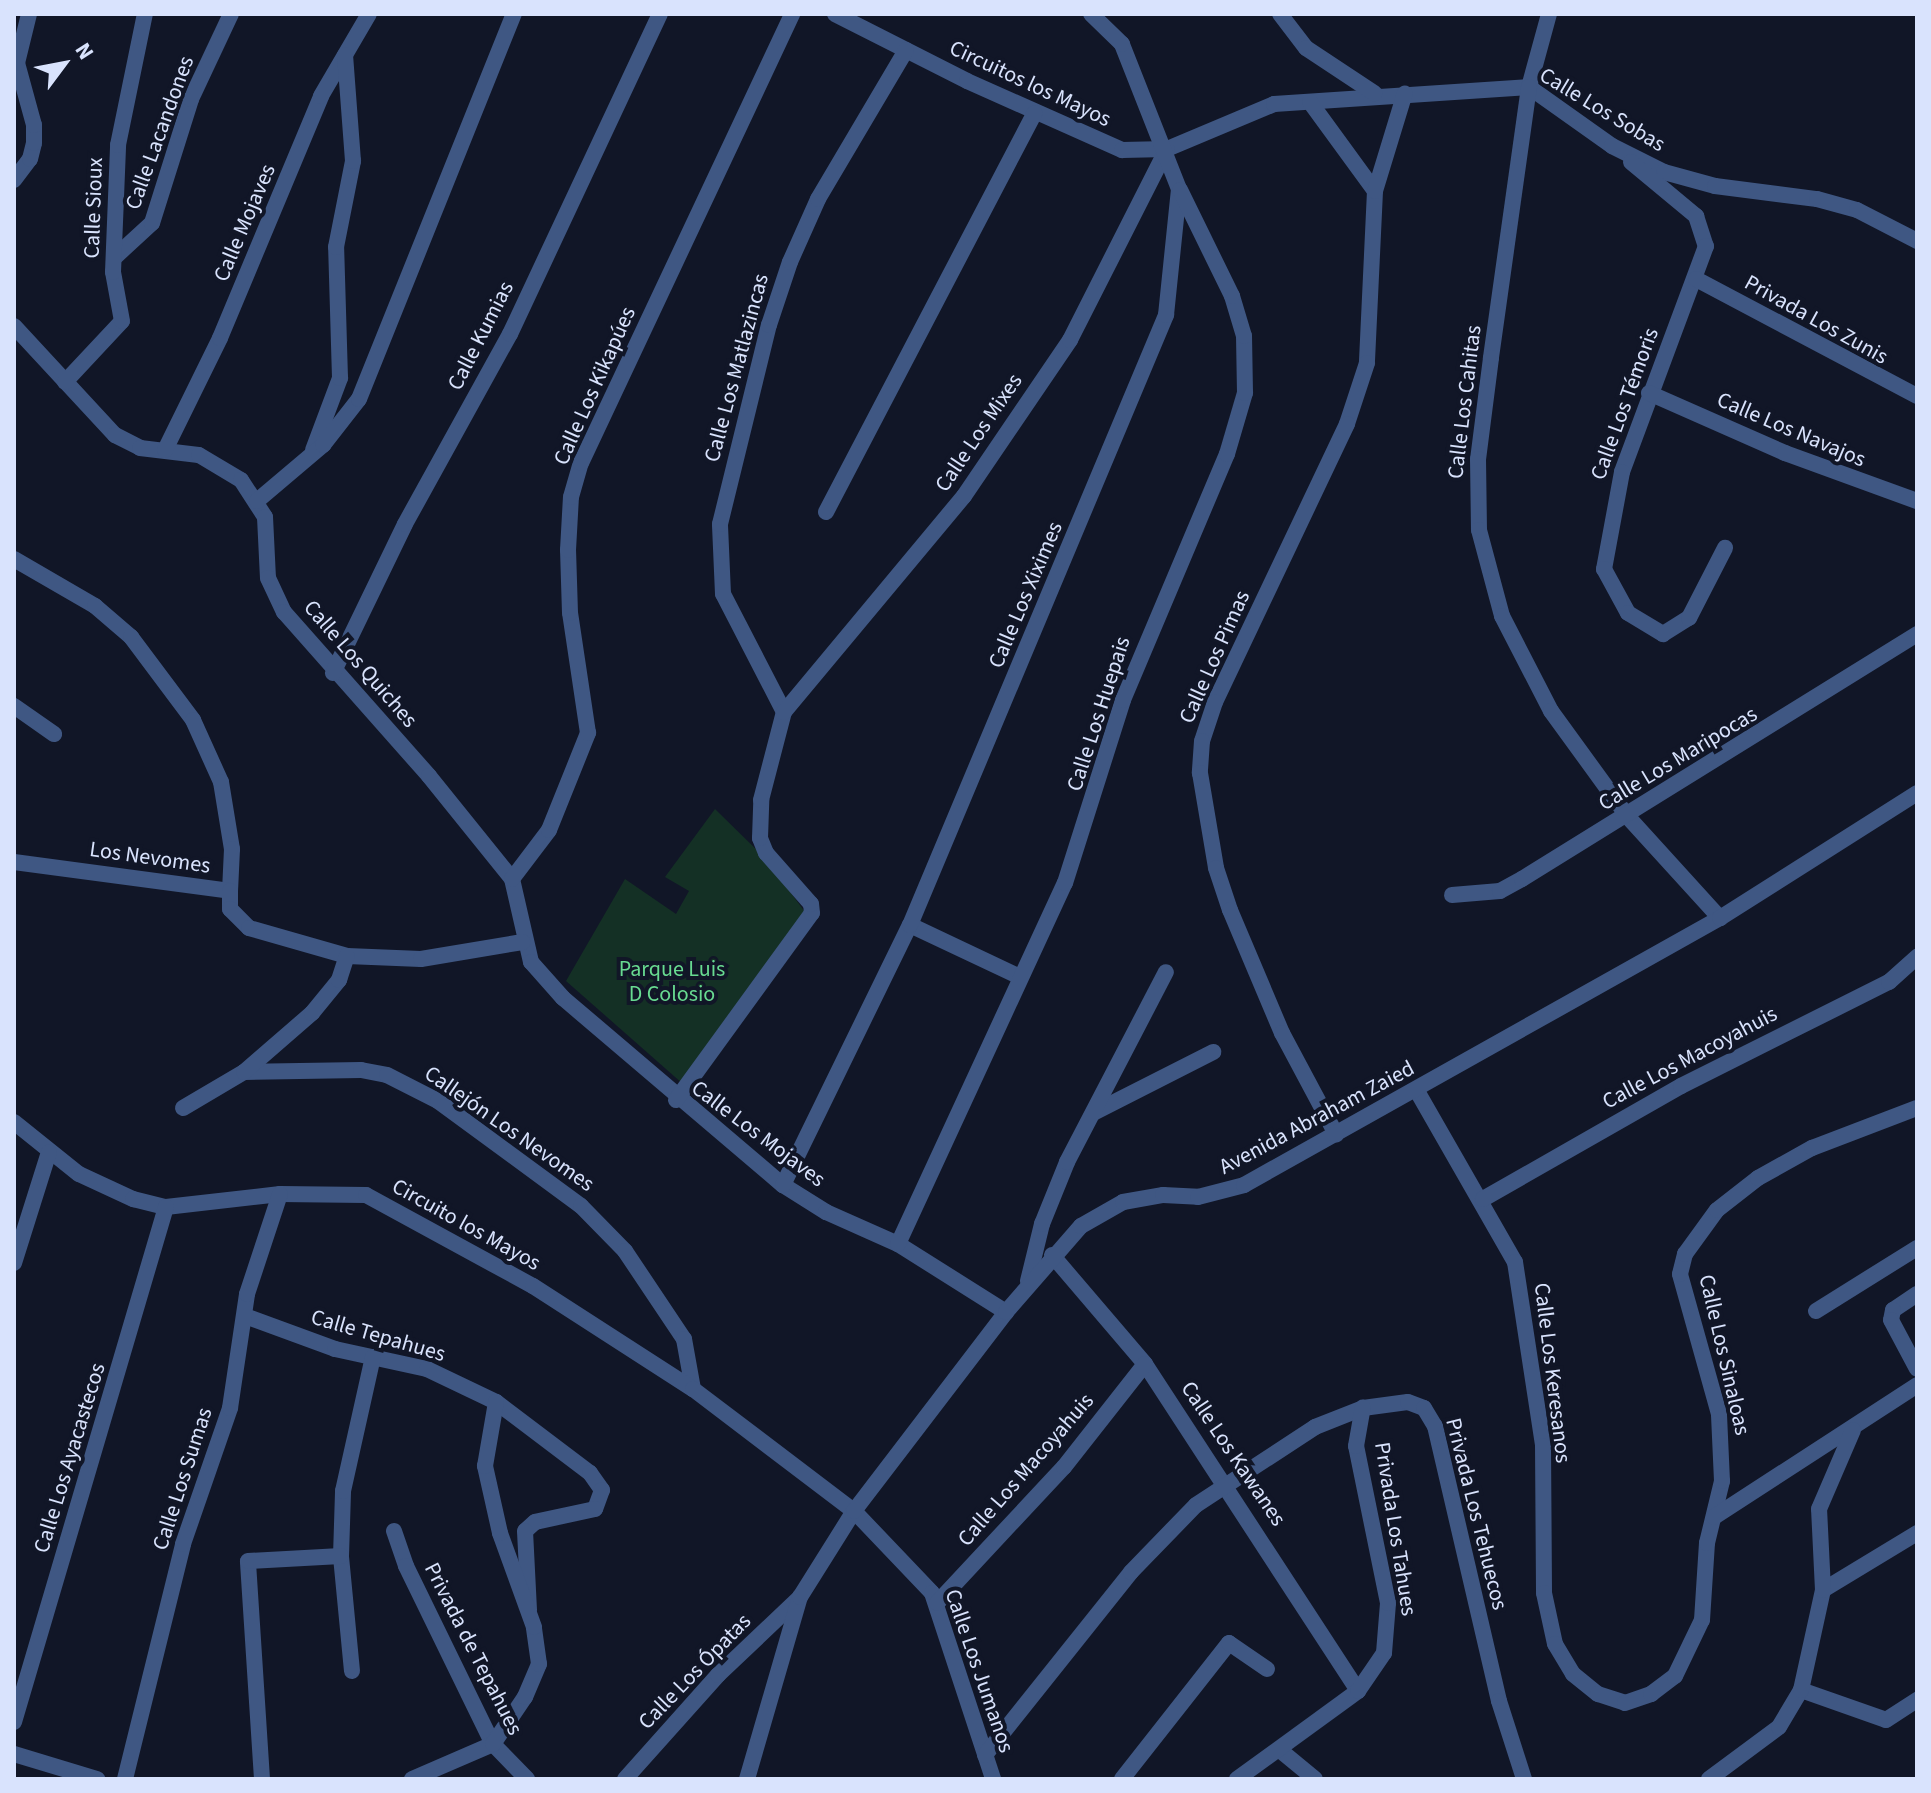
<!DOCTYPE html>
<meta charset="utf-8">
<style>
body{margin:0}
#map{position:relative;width:1931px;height:1793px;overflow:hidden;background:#111627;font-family:"Source Sans 3",sans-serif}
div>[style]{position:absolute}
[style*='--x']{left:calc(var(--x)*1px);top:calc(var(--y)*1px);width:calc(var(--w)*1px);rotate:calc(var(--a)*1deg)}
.green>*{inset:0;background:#143025}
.minor>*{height:16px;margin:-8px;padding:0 8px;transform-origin:8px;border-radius:8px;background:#3f5783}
span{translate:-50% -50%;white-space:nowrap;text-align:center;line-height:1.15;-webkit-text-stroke:8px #111627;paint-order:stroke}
.street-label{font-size:22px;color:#d9e3fd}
.park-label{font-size:22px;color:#68da91}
.frame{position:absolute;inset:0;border:16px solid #d9e3fd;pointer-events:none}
.north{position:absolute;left:24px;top:24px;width:80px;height:80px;-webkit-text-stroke:6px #111627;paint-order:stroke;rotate:58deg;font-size:22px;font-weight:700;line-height:32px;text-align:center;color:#d9e3fd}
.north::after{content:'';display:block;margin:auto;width:28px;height:36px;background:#d9e3fd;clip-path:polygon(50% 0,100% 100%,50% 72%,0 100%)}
</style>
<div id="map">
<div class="green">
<div style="clip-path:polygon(715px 809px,765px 858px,805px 912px,683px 1084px,566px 981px,625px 879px,676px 914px,689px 891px,665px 877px)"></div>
</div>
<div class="minor">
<div style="--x:835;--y:14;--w:148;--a:26.9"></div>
<div style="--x:967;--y:81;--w:170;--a:24"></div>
<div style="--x:1122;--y:150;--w:45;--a:-1.3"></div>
<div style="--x:1167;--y:149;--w:116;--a:-22.8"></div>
<div style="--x:1274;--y:104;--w:256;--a:-3.8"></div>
<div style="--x:1529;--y:87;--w:102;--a:35.4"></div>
<div style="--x:1612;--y:146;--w:58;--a:26.6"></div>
<div style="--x:1664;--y:172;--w:53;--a:15.4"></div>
<div style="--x:1715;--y:186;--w:103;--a:7.3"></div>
<div style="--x:1817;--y:199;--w:41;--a:15.4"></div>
<div style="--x:1857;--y:210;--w:68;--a:27.3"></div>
<div style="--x:1280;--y:14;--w:43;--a:52.6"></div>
<div style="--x:1306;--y:48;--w:82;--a:33.5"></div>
<div style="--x:1549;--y:14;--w:76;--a:105.3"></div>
<div style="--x:1529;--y:87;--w:274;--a:98"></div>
<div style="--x:1491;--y:358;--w:102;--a:97.3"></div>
<div style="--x:1478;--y:459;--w:71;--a:89.2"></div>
<div style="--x:1479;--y:530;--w:89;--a:75"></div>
<div style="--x:1502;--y:616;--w:107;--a:62.7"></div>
<div style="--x:1551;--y:711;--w:131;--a:54"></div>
<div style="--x:1628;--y:817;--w:137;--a:47.7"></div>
<div style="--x:1310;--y:102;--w:110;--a:53.9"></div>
<div style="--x:1375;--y:191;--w:172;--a:92.7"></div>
<div style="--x:1367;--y:363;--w:64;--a:108.2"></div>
<div style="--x:1347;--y:424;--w:308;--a:115.4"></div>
<div style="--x:1215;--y:702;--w:41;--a:108.4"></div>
<div style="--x:1202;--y:741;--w:32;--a:94"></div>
<div style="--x:1200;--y:773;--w:96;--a:80.4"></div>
<div style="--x:1216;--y:868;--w:44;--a:71.6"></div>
<div style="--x:1230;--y:910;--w:134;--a:67.1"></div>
<div style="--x:1282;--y:1033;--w:115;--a:61.9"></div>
<div style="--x:1631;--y:162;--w:85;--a:39.7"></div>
<div style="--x:1696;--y:216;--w:32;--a:72"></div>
<div style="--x:1706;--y:246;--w:241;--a:110.4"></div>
<div style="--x:1622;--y:472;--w:99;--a:100.5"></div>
<div style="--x:1604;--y:569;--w:50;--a:61.4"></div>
<div style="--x:1628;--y:613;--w:41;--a:31"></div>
<div style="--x:1663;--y:634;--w:31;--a:-32"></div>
<div style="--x:1689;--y:618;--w:79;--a:-62.8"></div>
<div style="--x:14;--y:180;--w:26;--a:-53"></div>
<div style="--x:30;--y:159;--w:16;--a:-76"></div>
<div style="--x:34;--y:143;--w:18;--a:-90"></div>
<div style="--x:34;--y:125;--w:64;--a:-105.3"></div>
<div style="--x:17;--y:63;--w:50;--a:-76.2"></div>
<div style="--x:1375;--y:191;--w:102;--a:-73"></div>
<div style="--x:115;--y:257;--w:50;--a:-42.6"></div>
<div style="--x:152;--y:223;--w:130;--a:-72.5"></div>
<div style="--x:191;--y:99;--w:94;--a:-64.8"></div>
<div style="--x:1696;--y:279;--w:250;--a:27.9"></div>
<div style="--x:14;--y:326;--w:149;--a:47.2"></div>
<div style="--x:115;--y:435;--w:28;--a:27"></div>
<div style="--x:140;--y:448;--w:59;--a:6.8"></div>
<div style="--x:199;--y:455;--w:49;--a:30.8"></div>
<div style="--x:241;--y:480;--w:44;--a:57"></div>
<div style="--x:265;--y:517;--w:61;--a:87.2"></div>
<div style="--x:268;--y:578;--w:38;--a:65"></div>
<div style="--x:284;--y:612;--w:219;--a:48.5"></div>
<div style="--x:429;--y:776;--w:132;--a:51.1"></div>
<div style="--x:512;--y:879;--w:85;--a:77.1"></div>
<div style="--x:531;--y:962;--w:48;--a:48.4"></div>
<div style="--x:563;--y:998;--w:289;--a:40.4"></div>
<div style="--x:783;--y:1185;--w:51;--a:32.1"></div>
<div style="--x:826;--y:1212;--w:79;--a:24"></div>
<div style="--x:898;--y:1244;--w:128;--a:32.2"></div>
<div style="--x:65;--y:382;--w:83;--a:-46.9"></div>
<div style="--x:122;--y:321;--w:50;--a:-100.4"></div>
<div style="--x:113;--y:272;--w:127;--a:-87.7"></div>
<div style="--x:118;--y:145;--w:134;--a:-78.4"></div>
<div style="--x:1649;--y:393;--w:149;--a:23.8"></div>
<div style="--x:1785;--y:453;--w:140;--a:20"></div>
<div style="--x:165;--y:450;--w:125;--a:-63.8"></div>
<div style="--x:220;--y:338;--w:262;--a:-67.3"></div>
<div style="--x:321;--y:96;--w:95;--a:-59.7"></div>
<div style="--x:313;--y:450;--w:77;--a:-69.4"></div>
<div style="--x:340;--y:378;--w:131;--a:-91.7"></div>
<div style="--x:336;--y:247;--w:88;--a:-78.8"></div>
<div style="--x:353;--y:161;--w:106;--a:-94.3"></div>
<div style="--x:257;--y:501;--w:87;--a:-40.3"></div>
<div style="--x:323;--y:445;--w:58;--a:-52"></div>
<div style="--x:359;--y:399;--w:415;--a:-68.1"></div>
<div style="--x:826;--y:512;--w:450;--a:-62.4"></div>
<div style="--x:14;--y:559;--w:94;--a:30.1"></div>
<div style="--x:95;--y:606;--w:48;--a:40.7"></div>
<div style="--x:131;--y:637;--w:104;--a:53.2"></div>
<div style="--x:193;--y:720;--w:68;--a:65.7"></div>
<div style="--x:221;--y:782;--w:68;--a:80.7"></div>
<div style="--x:232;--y:849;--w:42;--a:92.7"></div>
<div style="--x:333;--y:673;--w:165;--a:-64.2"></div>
<div style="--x:405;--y:524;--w:217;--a:-61.1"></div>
<div style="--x:510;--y:334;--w:353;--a:-64.9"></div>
<div style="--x:14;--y:706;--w:49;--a:35"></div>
<div style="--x:784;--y:712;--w:133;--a:-117.3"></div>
<div style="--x:723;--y:594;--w:70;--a:-92.5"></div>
<div style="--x:720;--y:524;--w:205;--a:-76.2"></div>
<div style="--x:769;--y:325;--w:66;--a:-71.6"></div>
<div style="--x:790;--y:262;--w:69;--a:-66"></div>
<div style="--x:818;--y:199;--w:173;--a:-59.4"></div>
<div style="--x:14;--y:862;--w:218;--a:7.6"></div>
<div style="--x:230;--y:891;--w:18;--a:90"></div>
<div style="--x:230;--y:909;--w:27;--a:45"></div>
<div style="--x:249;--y:928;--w:102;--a:15.9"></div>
<div style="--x:347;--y:956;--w:74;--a:2.3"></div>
<div style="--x:421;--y:959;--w:103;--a:-9.5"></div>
<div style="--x:512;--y:879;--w:61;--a:-52.9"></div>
<div style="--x:549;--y:830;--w:105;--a:-68.1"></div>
<div style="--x:588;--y:733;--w:121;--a:-98.5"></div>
<div style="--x:570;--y:613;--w:63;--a:-91.8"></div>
<div style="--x:568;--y:550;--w:53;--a:-86.8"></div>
<div style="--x:571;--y:497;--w:35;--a:-74"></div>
<div style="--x:581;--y:463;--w:496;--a:-64.8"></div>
<div style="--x:1452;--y:895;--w:48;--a:-4.8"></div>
<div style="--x:1500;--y:891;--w:25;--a:-29"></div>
<div style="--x:1522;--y:879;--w:465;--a:-31.8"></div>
<div style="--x:910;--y:925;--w:122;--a:25.3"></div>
<div style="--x:244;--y:1072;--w:117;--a:-1"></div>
<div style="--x:361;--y:1070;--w:26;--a:11"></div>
<div style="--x:387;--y:1075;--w:57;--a:27"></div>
<div style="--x:438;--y:1101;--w:177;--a:36.3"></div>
<div style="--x:581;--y:1206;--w:63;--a:45.6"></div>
<div style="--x:625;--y:1251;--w:106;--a:56.2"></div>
<div style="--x:684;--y:1339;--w:51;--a:79.8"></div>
<div style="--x:1417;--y:1091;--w:197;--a:60.2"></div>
<div style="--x:1515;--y:1262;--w:186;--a:81.3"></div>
<div style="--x:1543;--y:1446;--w:147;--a:89.6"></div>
<div style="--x:1544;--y:1593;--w:52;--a:77.8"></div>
<div style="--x:1555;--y:1644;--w:35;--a:59"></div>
<div style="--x:1573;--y:1674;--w:32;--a:39"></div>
<div style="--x:1598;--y:1694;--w:28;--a:18"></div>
<div style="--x:1625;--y:1703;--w:28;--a:-19"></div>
<div style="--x:1651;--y:1694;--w:30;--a:-37"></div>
<div style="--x:1675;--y:1676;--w:62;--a:-64.3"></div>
<div style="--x:1702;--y:1620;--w:77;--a:-86.3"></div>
<div style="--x:1707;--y:1543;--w:64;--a:-76.4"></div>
<div style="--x:1722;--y:1481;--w:67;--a:-92.6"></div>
<div style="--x:1719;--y:1414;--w:145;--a:-105.6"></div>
<div style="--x:1680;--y:1274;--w:21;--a:-76"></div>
<div style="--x:1685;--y:1254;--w:54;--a:-54"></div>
<div style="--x:1717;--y:1210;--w:52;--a:-38"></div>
<div style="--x:1758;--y:1178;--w:62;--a:-29.1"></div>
<div style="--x:1812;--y:1148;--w:112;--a:-20.9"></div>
<div style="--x:676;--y:1100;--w:231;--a:-54"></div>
<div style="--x:812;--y:913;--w:9;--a:-96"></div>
<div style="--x:811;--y:904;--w:68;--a:-131.4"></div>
<div style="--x:766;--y:853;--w:16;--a:-112"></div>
<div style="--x:760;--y:838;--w:38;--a:-88"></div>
<div style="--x:761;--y:800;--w:91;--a:-75.4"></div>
<div style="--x:784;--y:712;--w:281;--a:-50.2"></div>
<div style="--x:964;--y:496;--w:189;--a:-55.8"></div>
<div style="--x:1070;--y:340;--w:214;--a:-63.1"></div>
<div style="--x:183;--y:1108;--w:71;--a:-30.5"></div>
<div style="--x:244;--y:1072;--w:90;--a:-40.9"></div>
<div style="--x:312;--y:1013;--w:43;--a:-50.7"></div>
<div style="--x:339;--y:980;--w:25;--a:-72"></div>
<div style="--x:1093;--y:1113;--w:135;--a:-26.9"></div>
<div style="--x:14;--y:1122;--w:83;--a:38.7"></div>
<div style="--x:79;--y:1174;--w:60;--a:24.8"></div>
<div style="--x:133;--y:1199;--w:34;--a:14"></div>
<div style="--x:166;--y:1207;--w:115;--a:-6.5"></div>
<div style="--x:280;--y:1194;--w:86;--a:0.7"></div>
<div style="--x:366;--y:1195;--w:190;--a:28.6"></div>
<div style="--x:533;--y:1286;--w:190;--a:32.8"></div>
<div style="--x:693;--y:1389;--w:202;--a:37.2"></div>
<div style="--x:854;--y:1511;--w:113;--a:46.4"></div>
<div style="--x:932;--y:1593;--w:196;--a:71.8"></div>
<div style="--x:783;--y:1185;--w:289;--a:-64"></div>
<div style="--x:910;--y:925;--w:662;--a:-67.23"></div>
<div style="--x:1166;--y:315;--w:127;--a:-84.1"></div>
<div style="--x:1179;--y:189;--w:156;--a:-111.5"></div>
<div style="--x:1122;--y:44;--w:43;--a:-135.9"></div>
<div style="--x:1483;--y:1199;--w:228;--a:-29.7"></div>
<div style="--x:1681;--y:1086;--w:233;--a:-26.6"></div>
<div style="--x:1889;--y:982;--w:38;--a:-42"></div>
<div style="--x:898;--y:1244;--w:398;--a:-65.2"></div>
<div style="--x:1065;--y:883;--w:192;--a:-72.4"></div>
<div style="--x:1123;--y:700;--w:267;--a:-67.1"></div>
<div style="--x:1227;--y:454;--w:64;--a:-73.6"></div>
<div style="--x:1245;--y:393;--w:57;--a:-91"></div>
<div style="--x:1244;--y:336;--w:42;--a:-106.7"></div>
<div style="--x:1232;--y:296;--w:118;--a:-116.1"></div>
<div style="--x:1052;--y:1255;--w:143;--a:49.5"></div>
<div style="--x:1145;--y:1364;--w:390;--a:56.9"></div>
<div style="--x:14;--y:1263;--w:116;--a:-72.5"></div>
<div style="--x:1028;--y:1281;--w:59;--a:-76.2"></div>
<div style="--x:1042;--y:1224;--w:67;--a:-68"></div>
<div style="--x:1067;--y:1162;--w:214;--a:-62.5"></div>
<div style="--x:1917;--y:1294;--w:29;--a:146"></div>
<div style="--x:1893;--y:1310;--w:10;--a:101"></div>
<div style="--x:1891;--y:1320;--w:55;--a:62"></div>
<div style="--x:1816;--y:1311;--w:119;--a:-32"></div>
<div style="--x:245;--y:1316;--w:96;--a:20.1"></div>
<div style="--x:335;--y:1349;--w:94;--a:12.3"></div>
<div style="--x:427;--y:1369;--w:76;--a:25.6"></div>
<div style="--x:496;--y:1402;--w:118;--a:37.1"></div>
<div style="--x:590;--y:1473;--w:21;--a:55"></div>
<div style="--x:602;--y:1490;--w:20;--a:110"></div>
<div style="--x:595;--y:1509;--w:61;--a:167.8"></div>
<div style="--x:535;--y:1522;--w:13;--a:138"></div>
<div style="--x:525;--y:1531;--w:79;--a:87.1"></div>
<div style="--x:1714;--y:1517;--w:242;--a:-33"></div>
<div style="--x:394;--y:1531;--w:37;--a:71"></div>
<div style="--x:406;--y:1566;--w:198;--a:64"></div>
<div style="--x:493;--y:1744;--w:49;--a:45.8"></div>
<div style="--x:1823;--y:1590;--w:110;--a:-31.2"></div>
<div style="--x:937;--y:1603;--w:186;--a:-47"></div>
<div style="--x:1064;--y:1467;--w:131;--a:-51.8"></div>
<div style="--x:352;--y:1671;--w:116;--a:-95.5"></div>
<div style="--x:341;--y:1556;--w:65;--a:-88.2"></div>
<div style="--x:343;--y:1491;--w:137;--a:-77.4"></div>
<div style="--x:1801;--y:1690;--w:90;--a:19.4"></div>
<div style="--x:1886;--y:1720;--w:37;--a:-33"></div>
<div style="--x:14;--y:1722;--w:537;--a:-73.56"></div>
<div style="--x:1281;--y:1751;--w:44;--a:39.5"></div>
<div style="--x:14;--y:1754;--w:87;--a:16.8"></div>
<div style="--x:985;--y:1755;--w:234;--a:-51.4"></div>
<div style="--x:1131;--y:1572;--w:93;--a:-45.9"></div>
<div style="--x:1196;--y:1505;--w:142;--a:-33.2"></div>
<div style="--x:1315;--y:1427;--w:52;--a:-21.6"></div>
<div style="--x:1363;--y:1408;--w:45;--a:-7.6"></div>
<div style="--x:1408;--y:1402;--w:17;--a:21"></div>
<div style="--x:1424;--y:1408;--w:21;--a:59"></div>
<div style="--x:1435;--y:1426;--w:282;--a:76.9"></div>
<div style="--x:1499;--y:1701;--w:82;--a:72.2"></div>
<div style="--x:125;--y:1779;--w:242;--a:-76.1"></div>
<div style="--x:183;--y:1544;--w:144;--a:-70.9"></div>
<div style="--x:230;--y:1408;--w:115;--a:-81.5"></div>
<div style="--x:247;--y:1294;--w:105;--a:-71.7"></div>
<div style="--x:262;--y:1779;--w:218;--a:-93.7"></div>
<div style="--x:248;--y:1561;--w:93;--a:-3.1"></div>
<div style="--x:412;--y:1779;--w:88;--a:-23.4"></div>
<div style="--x:493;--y:1744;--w:57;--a:-55.8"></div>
<div style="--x:525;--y:1697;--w:36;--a:-67"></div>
<div style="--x:539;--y:1664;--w:37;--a:-98"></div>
<div style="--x:534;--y:1627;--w:100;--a:-109.9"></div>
<div style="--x:500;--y:1533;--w:69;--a:-102.6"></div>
<div style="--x:485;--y:1466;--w:65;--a:-80.2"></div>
<div style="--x:625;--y:1779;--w:140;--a:-48.2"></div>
<div style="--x:718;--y:1675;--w:110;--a:-43.5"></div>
<div style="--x:747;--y:1779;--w:190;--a:-73.8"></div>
<div style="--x:800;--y:1597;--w:102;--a:-57.9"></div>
<div style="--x:854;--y:1511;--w:250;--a:-52.6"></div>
<div style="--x:1006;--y:1312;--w:114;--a:-48.9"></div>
<div style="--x:1081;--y:1226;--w:48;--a:-29.7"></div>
<div style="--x:1123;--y:1202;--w:41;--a:-9.9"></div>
<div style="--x:1163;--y:1195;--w:35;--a:3"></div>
<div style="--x:1198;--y:1197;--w:48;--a:-14.6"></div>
<div style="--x:1244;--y:1185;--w:546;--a:-29.29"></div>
<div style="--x:1720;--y:918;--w:233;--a:-32.4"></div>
<div style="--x:1122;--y:1779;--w:173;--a:-51.8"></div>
<div style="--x:1229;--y:1643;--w:46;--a:34.4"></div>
<div style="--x:1237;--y:1779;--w:150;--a:-36"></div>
<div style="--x:1358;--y:1691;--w:46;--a:-55.6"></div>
<div style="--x:1384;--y:1653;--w:50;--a:-85.4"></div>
<div style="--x:1388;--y:1603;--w:160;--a:-101.5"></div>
<div style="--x:1356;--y:1446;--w:39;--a:-80"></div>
<div style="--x:1709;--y:1779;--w:87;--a:-36.6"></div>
<div style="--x:1779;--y:1727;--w:43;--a:-59.3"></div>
<div style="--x:1801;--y:1690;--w:102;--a:-77.6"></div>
<div style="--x:1823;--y:1590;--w:81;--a:-92.8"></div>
<div style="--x:1819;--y:1509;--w:86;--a:-66.7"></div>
</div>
<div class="street-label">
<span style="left:1030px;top:84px;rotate:25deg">Circuitos los Mayos</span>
<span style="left:1602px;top:110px;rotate:31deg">Calle Los Sobas</span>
<span style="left:160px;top:133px;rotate:-70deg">Calle Lacandones</span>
<span style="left:94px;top:208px;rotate:-88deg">Calle Sioux</span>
<span style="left:245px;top:223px;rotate:-67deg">Calle Mojaves</span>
<span style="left:1816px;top:320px;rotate:29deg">Privada Los Zunis</span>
<span style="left:481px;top:336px;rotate:-63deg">Calle Kumias</span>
<span style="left:737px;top:368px;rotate:-75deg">Calle Los Matlazincas</span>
<span style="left:595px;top:386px;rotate:-66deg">Calle Los Kikapúes</span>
<span style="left:1465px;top:402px;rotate:-83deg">Calle Los Cahitas</span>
<span style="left:1625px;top:404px;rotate:-70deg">Calle Los Témoris</span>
<span style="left:1791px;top:430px;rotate:23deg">Calle Los Navajos</span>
<span style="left:979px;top:433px;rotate:-56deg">Calle Los Mixes</span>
<span style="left:1026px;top:595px;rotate:-67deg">Calle Los Xiximes</span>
<span style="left:1215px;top:657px;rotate:-66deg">Calle Los Pimas</span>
<span style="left:360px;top:664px;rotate:49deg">Calle Los Quiches</span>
<span style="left:1099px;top:714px;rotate:-72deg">Calle Los Huepais</span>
<span style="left:1678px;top:759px;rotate:-31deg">Calle Los Maripocas</span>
<span style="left:150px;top:858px;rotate:8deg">Los Nevomes</span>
<span style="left:1690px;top:1058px;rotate:-28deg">Calle Los Macoyahuis</span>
<span style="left:1317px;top:1118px;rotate:-28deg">Avenida Abraham Zaied</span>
<span style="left:509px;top:1129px;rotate:35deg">Callejón Los Nevomes</span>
<span style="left:758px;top:1134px;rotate:37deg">Calle Los Mojaves</span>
<span style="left:466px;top:1225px;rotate:29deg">Circuito los Mayos</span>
<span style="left:378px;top:1336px;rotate:16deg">Calle Tepahues</span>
<span style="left:1724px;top:1355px;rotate:77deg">Calle Los Sinaloas</span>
<span style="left:1552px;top:1373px;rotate:83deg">Calle Los Keresanos</span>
<span style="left:1233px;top:1454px;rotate:56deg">Calle Los Kawanes</span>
<span style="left:70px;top:1458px;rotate:-73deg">Calle Los Ayacastecos</span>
<span style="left:1026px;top:1470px;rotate:-49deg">Calle Los Macoyahuis</span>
<span style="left:183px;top:1479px;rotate:-72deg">Calle Los Sumas</span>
<span style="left:1476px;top:1514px;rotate:76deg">Privada Los Tehuecos</span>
<span style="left:1395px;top:1529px;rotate:81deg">Privada Los Tahues</span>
<span style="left:473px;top:1649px;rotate:63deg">Privada de Tepahues</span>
<span style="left:979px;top:1671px;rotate:71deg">Calle Los Jumanos</span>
<span style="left:695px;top:1672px;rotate:-46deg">Calle Los Ópatas</span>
</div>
<div class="park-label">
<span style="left:672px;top:982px">Parque Luis<br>D Colosio</span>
</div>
<div class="frame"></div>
<div class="north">N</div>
</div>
